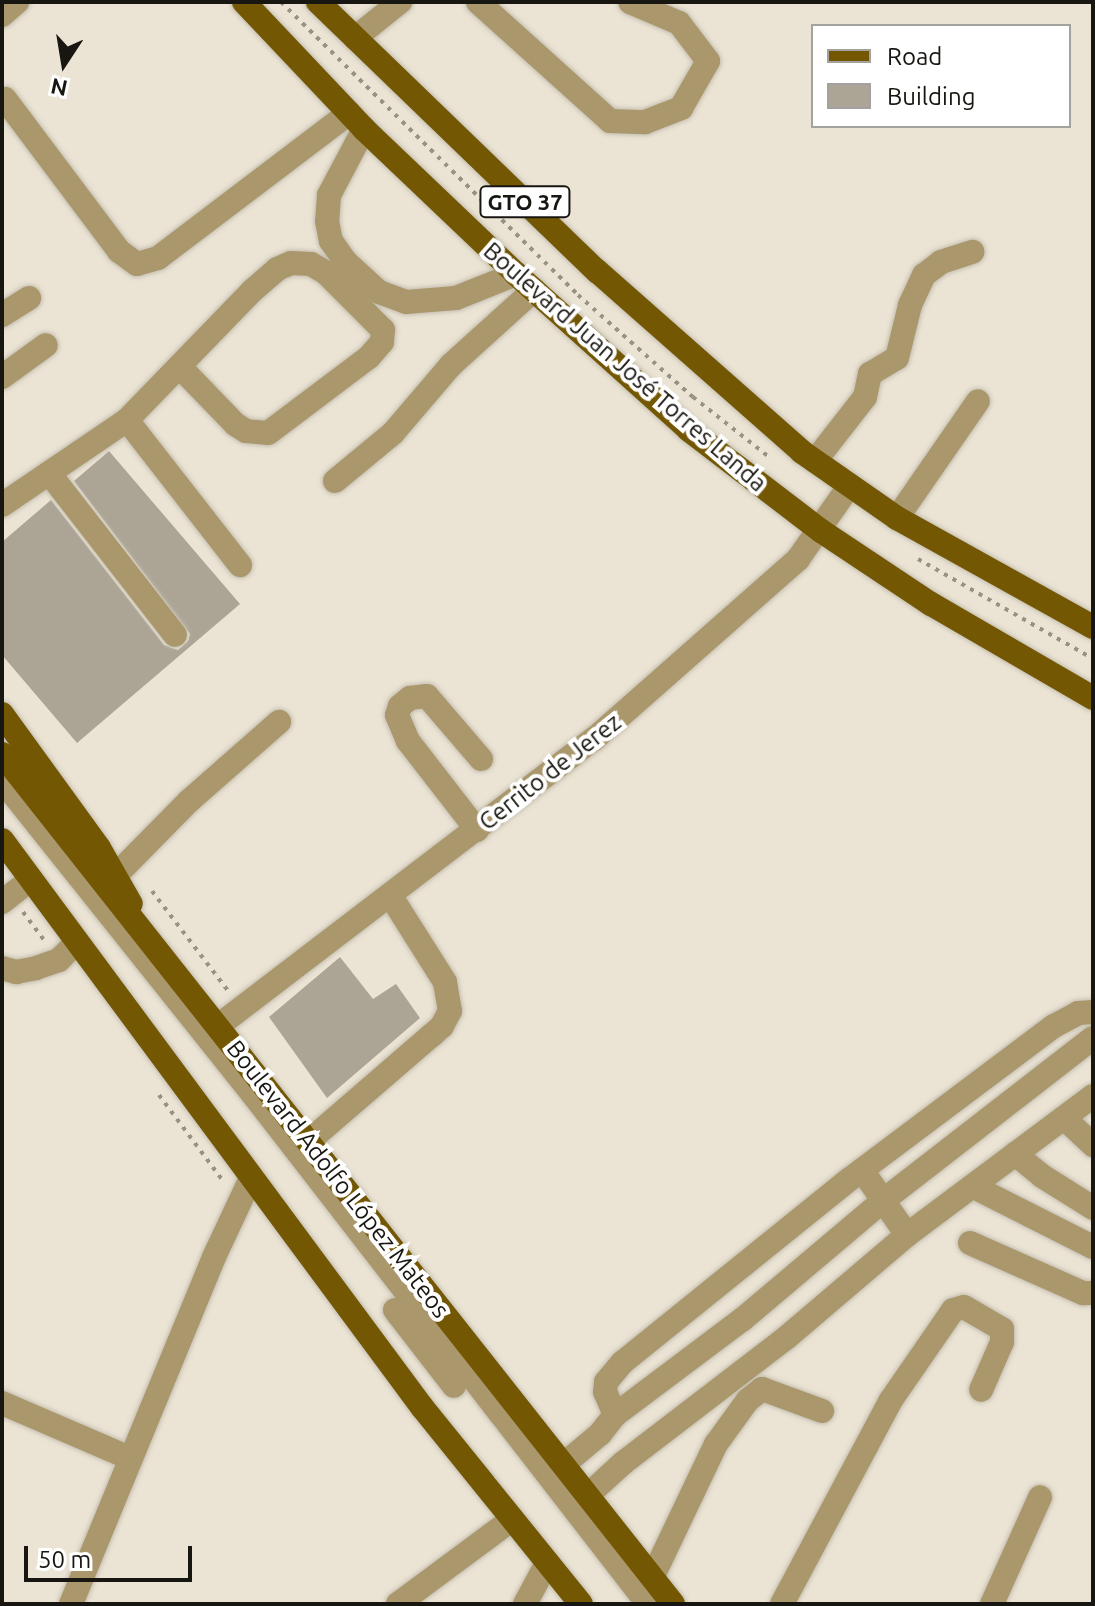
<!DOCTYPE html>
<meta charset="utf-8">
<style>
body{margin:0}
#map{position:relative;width:1095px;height:1606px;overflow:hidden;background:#ebe4d4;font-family:Ubuntu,sans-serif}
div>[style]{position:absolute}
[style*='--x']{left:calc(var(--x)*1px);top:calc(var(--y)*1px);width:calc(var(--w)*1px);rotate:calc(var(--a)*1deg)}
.building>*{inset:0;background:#aca596}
.path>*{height:4px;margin-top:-2px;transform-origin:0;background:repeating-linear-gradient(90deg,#979286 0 4px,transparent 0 10px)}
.roads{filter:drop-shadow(0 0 2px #c5bfb1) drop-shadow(0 0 2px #c5bfb1)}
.minor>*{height:24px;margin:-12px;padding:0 12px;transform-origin:12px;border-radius:12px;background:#aa976c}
.major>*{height:24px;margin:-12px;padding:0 12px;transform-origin:12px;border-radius:12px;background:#735703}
span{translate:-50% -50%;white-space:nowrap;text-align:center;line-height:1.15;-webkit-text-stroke:8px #fff;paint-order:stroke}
.shield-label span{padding:2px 6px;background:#fff;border:2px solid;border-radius:6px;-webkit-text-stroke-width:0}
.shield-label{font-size:22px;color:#181610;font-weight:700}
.street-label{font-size:24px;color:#181610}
.frame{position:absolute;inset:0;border:4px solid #181610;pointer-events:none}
.legend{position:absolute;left:811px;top:24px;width:260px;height:104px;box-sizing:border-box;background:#fff;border:2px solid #a3a29f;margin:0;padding:10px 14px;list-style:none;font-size:24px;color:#181610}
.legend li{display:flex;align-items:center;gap:16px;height:40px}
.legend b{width:40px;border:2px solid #a3a29f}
.north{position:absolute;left:24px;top:24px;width:80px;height:80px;-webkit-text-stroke:6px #fff;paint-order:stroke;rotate:192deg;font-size:22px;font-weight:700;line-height:32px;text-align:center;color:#181610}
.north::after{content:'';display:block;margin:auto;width:28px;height:36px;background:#181610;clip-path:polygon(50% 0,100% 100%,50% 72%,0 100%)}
.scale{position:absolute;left:24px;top:1546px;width:168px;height:36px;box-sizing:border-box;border:4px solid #181610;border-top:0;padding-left:10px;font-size:24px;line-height:28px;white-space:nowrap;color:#181610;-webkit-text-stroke:6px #fff;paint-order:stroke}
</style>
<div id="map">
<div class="building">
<div style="clip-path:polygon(109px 451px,240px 604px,77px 743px,2px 655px,2px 542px,51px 500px,164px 645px,178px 650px,188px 641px,190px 634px,74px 481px)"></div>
<div style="clip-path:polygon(340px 957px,373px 999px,396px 984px,420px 1018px,327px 1098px,269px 1017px)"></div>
</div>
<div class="path">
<div style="--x:281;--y:2;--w:417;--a:44.6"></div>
<div style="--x:578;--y:295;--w:154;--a:41.6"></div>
<div style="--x:693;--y:397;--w:97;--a:38.3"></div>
<div style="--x:918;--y:559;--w:202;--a:29.7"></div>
<div style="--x:152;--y:891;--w:127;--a:52.7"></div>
<div style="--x:23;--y:912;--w:35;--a:53"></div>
<div style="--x:159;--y:1095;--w:107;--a:53.3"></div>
</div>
<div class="roads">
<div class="minor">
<div style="--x:478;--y:2;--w:178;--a:42"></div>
<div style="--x:610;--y:121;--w:35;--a:2"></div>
<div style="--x:645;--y:122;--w:39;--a:-21"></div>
<div style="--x:681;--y:108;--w:54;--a:-60.1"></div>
<div style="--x:708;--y:61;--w:48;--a:-127.3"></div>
<div style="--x:679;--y:23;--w:53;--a:-156.8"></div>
<div style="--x:2;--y:15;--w:20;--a:-41"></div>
<div style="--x:355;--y:38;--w:58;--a:-38.7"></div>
<div style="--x:5;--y:99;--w:190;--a:53.1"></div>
<div style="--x:119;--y:251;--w:22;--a:36"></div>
<div style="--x:137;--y:264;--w:22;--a:-16"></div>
<div style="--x:158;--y:258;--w:240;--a:-37.2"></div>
<div style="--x:364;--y:129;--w:75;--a:117.9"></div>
<div style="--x:329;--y:195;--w:26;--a:94"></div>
<div style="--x:327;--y:221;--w:20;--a:79"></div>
<div style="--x:331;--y:241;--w:24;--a:55"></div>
<div style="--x:345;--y:261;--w:46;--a:42.4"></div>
<div style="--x:379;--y:292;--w:29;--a:20"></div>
<div style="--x:406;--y:302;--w:50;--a:-4.6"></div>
<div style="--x:456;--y:298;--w:65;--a:-21.8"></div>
<div style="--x:2;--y:315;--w:32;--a:-32"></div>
<div style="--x:2;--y:377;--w:54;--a:-36"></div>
<div style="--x:127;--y:420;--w:180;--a:-45.9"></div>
<div style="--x:252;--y:291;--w:33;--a:-41"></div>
<div style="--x:277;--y:269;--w:15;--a:-23"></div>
<div style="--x:291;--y:263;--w:20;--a:3"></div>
<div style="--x:311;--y:264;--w:16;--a:30"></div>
<div style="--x:325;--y:272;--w:82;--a:45"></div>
<div style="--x:383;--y:330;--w:12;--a:95"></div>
<div style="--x:382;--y:342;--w:20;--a:131"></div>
<div style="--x:369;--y:357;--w:126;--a:143"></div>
<div style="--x:268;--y:433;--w:22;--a:-175"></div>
<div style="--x:246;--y:431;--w:13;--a:-148"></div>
<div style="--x:235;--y:424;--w:79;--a:-134"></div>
<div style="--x:815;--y:461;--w:81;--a:-52"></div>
<div style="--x:865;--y:397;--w:24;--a:-78"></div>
<div style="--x:870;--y:374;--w:31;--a:-31"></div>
<div style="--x:897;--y:358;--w:55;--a:-76.2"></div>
<div style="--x:910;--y:305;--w:33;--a:-65"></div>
<div style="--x:924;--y:275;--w:21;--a:-37"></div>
<div style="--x:941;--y:262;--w:33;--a:-18"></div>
<div style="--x:49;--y:473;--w:205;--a:52.1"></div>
<div style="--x:335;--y:481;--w:75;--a:-39.6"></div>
<div style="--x:393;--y:433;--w:89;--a:-49.5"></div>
<div style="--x:451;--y:365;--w:112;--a:-42.1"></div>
<div style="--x:2;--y:505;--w:151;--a:-34.2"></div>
<div style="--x:127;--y:420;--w:184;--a:52.1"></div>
<div style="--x:897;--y:518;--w:142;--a:-55.3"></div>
<div style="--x:2;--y:780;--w:406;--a:51.4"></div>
<div style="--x:255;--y:1097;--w:641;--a:52.22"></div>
<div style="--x:477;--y:830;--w:113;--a:-127.8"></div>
<div style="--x:408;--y:741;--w:28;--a:-113"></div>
<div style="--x:397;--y:715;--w:9;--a:-72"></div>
<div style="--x:400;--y:706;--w:13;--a:-39"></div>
<div style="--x:410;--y:698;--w:17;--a:-7"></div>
<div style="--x:427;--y:696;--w:83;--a:49.4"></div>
<div style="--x:117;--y:874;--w:103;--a:-45.4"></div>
<div style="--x:189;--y:801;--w:120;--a:-41.3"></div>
<div style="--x:2;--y:902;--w:23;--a:-38"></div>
<div style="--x:2;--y:968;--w:15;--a:16"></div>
<div style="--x:16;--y:972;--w:20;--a:-11"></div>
<div style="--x:36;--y:968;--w:24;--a:-19"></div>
<div style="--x:59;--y:960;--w:18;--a:-45"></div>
<div style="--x:218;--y:1026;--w:473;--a:-37.4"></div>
<div style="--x:594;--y:739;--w:272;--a:-41.4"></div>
<div style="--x:798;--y:559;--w:90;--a:-54.9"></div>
<div style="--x:1064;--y:1118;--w:40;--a:43"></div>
<div style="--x:309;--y:1141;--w:162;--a:-40.8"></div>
<div style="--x:432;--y:1035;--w:13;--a:-42"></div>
<div style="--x:442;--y:1026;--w:17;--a:-62"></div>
<div style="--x:450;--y:1011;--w:29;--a:-100"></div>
<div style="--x:445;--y:982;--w:103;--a:-122.3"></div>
<div style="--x:1015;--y:1154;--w:35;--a:39"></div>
<div style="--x:1042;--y:1176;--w:60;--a:32.1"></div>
<div style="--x:862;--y:1170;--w:79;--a:55.3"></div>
<div style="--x:974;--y:1187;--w:133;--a:26.8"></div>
<div style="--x:970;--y:1243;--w:124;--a:23.9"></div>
<div style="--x:1083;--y:1293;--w:10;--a:0"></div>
<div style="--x:395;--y:1310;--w:96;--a:52.2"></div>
<div style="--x:2;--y:1403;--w:139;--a:23.3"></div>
<div style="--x:615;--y:1415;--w:25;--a:-113"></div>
<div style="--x:605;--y:1392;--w:10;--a:-84"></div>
<div style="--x:606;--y:1382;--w:26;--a:-50"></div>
<div style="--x:623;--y:1362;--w:292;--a:-38.9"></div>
<div style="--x:850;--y:1179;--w:255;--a:-36.9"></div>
<div style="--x:1054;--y:1026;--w:27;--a:-28"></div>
<div style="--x:1078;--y:1013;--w:15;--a:-4"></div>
<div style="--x:563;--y:1465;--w:48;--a:-40"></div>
<div style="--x:600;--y:1434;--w:24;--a:-52"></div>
<div style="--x:615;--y:1415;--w:160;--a:-36.9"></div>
<div style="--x:743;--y:1319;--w:185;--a:-40.2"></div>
<div style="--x:884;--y:1200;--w:264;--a:-37.8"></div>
<div style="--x:587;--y:1496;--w:49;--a:-42.5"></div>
<div style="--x:623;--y:1463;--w:205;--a:-37.5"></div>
<div style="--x:786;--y:1338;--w:159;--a:-40.4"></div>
<div style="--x:907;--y:1235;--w:232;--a:-36.8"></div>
<div style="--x:652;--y:1578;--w:148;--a:-64.5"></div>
<div style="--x:716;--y:1444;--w:54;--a:-54"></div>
<div style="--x:748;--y:1400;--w:18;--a:-38"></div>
<div style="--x:762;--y:1389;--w:64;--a:20.1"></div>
<div style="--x:71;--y:1604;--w:375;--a:-67.6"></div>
<div style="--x:214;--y:1257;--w:87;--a:-64.9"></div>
<div style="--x:398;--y:1604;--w:141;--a:-36.6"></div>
<div style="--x:525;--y:1604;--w:47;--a:-61.8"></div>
<div style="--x:782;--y:1604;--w:231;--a:-61.9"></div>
<div style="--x:891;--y:1400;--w:109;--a:-55.4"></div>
<div style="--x:953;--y:1310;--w:11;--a:-15"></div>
<div style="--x:964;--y:1307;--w:44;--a:30.1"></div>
<div style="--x:1002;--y:1329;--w:13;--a:90"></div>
<div style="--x:1002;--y:1342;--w:52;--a:113.6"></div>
<div style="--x:992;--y:1604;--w:117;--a:-65.8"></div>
</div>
<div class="major">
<div style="--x:244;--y:2;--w:175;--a:46.6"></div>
<div style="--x:364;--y:129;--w:210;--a:43.6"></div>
<div style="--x:516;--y:274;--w:233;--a:42"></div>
<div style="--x:689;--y:430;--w:166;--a:37.4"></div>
<div style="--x:821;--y:531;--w:132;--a:33.6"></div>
<div style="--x:931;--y:604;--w:187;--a:30.1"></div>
<div style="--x:318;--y:2;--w:388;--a:44"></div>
<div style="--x:597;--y:271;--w:273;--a:41.4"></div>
<div style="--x:802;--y:452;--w:116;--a:34.8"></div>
<div style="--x:897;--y:518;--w:224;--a:29.1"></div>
<div style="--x:2;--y:714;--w:165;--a:54.1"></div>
<div style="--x:99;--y:848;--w:64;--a:60.3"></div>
<div style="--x:2;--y:754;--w:1083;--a:51.71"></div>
<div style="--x:2;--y:840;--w:706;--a:53.47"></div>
<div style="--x:422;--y:1407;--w:253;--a:51.1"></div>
</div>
</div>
<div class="shield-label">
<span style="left:525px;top:202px">GTO 37</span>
</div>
<div class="street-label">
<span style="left:625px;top:367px;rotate:41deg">Boulevard Juan José Torres Landa</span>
<span style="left:550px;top:772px;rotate:-38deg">Cerrito de Jerez</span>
<span style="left:338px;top:1179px;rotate:52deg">Boulevard Adolfo López Mateos</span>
</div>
<div class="frame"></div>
<ul class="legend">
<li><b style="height:10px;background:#735703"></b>Road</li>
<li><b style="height:22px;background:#aca596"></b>Building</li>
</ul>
<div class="north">N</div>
<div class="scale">50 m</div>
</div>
